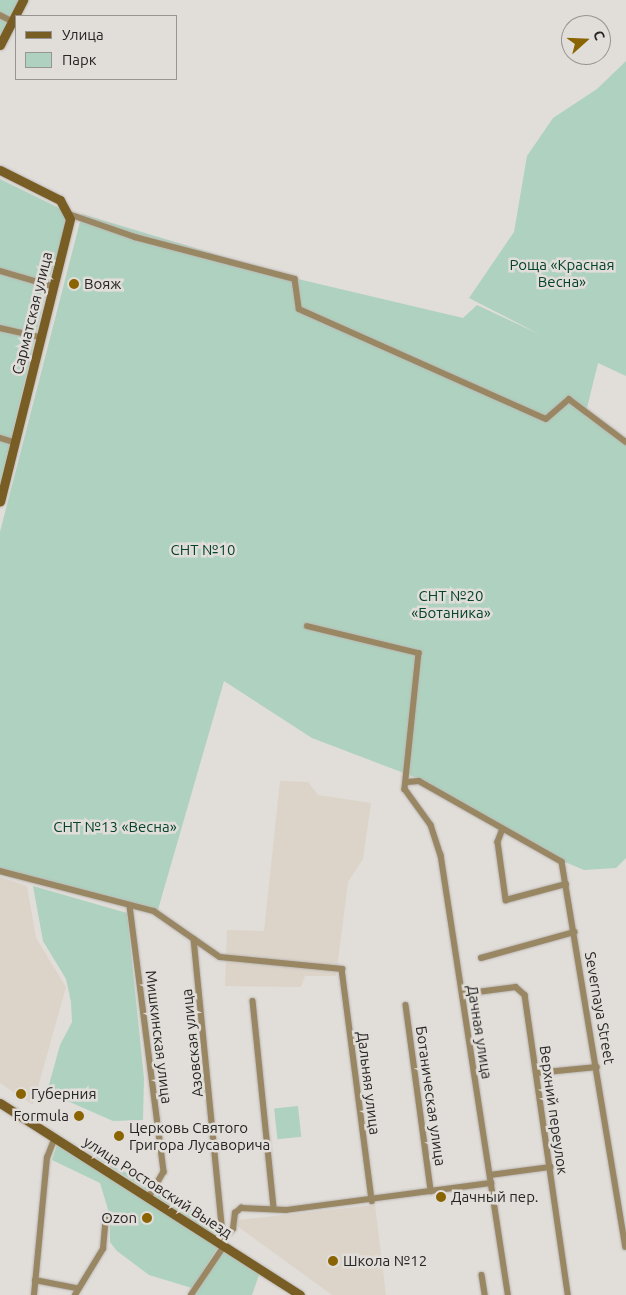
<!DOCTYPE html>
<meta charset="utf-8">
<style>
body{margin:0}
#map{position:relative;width:626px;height:1295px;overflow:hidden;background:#e1ddd9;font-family:Ubuntu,sans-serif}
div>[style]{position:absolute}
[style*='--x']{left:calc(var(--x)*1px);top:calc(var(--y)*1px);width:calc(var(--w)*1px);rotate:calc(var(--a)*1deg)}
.built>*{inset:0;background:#dcd4c9}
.green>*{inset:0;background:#aed2bf;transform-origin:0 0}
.roads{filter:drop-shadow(0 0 1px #bcb8b5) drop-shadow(0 0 1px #bcb8b5)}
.minor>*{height:5.5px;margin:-2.75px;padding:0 2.75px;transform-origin:2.75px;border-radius:2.75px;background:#998764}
.secondary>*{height:9px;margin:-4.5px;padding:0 4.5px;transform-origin:4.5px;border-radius:4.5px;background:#785d24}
.dots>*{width:14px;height:14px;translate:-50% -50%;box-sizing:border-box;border:2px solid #e1ddd9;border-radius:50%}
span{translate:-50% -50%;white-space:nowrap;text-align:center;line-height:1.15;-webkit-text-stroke:5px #e1ddd9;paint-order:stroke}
.park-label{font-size:15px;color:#04442c}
.poi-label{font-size:15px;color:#272624}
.left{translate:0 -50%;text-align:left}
.right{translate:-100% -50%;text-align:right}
.street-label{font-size:15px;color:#272624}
.legend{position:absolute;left:15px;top:15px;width:162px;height:65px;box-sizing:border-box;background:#e1ddd9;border:1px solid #979491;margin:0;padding:6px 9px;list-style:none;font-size:15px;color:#272624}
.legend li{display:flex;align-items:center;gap:10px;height:25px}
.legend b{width:25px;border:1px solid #979491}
.north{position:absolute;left:561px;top:15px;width:50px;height:50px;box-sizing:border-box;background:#e1ddd9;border:1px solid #979491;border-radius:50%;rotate:70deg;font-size:14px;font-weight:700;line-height:20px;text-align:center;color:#272624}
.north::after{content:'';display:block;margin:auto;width:18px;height:22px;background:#8a6302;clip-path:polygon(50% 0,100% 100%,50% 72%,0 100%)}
</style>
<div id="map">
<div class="built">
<div style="clip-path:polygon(280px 781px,308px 782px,318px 795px,371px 803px,363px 859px,348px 882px,336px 976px,305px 976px,301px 987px,225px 986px,227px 930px,264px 931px)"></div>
<div style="clip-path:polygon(0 877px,27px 886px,36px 938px,66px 987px,33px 1105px,0 1083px)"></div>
<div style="clip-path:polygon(375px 1205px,386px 1295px,332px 1295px,237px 1226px,238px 1220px)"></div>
</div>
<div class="green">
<div style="clip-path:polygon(0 0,20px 0,0 41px)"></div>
<div style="clip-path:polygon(626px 61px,626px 376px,598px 363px,585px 416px,626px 444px,626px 858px,616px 868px,584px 870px,558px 859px,444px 798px,430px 783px,312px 738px,224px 681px,157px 913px,0 870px,0 532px,82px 214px,298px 279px,463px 318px,477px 305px,541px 335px,469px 298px,514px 232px,527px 156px,553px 118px,597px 89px)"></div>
<div style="clip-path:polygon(0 179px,63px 210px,68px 222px,48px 283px,0 486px)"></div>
<div style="clip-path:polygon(33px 886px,127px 913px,144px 1078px,143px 1120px,113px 1121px,47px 1092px,60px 1045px,72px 1022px,71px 1002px,66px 979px,43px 941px)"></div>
<div style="left:298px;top:1106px;width:31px;height:24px;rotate:84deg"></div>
<div style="clip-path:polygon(58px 1142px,218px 1247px,192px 1288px,149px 1275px,117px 1251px,110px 1242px,110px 1216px,100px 1183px,52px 1160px)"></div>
<div style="clip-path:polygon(82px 1148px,200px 1214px,219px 1229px,215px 1235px)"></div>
<div style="clip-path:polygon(223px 1252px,260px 1272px,252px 1295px,195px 1295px)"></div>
</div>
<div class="roads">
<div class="minor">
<div style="--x:0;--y:15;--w:13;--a:27"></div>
<div style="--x:69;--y:214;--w:70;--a:19.2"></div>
<div style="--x:135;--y:237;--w:165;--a:14.7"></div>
<div style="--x:295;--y:279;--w:30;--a:82"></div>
<div style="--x:299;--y:309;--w:270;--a:24"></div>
<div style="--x:546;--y:419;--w:30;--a:-41"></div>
<div style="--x:569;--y:399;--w:71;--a:37"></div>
<div style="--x:0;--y:271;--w:54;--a:16.1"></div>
<div style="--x:0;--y:328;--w:41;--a:12.7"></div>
<div style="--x:0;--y:438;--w:15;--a:16"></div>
<div style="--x:307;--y:626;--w:115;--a:13.6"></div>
<div style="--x:419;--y:653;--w:137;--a:95.9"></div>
<div style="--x:405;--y:789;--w:44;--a:54.2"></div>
<div style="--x:431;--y:825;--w:32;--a:72"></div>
<div style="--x:441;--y:855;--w:445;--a:81.3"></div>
<div style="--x:407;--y:782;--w:12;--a:-5"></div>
<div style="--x:419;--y:781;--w:164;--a:29.5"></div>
<div style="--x:562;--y:862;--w:390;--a:80.6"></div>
<div style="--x:503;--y:829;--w:14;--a:111"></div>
<div style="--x:498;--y:842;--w:59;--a:82.1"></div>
<div style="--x:506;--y:900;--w:62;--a:-14.9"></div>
<div style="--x:0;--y:871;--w:159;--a:14.6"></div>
<div style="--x:154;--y:911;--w:80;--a:34.9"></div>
<div style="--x:220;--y:957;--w:123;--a:5.6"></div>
<div style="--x:342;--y:969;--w:234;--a:82.6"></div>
<div style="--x:130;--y:906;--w:268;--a:82.7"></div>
<div style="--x:164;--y:1172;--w:30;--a:120"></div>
<div style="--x:194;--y:939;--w:296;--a:84.4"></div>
<div style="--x:481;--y:958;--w:97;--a:-15.6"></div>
<div style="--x:462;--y:994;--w:54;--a:-7.4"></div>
<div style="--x:516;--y:987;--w:12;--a:42"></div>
<div style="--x:525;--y:995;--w:303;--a:81.8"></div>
<div style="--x:253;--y:1001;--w:207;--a:84.2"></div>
<div style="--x:406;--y:1005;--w:188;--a:82.3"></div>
<div style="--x:536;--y:1073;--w:61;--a:-5.6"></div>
<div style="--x:490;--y:1175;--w:61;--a:-7.6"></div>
<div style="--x:219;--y:1242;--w:19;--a:-43"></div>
<div style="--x:233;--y:1229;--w:16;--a:-83"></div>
<div style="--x:235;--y:1213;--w:8;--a:-40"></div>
<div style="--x:241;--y:1208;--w:45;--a:2.5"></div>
<div style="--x:286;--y:1210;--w:207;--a:-7.5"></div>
<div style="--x:482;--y:1275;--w:20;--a:81"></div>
<div style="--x:35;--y:1280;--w:42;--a:11"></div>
<div style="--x:34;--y:1295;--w:138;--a:-84.6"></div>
<div style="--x:47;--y:1158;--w:22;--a:-69"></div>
<div style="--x:75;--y:1295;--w:54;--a:-58.7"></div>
<div style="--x:103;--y:1249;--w:33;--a:-85"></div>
<div style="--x:191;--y:1295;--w:59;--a:-56"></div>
</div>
<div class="secondary">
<div style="--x:0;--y:45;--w:51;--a:-62.9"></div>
<div style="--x:0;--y:170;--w:67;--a:26.6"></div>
<div style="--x:60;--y:200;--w:21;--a:62"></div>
<div style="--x:70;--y:219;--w:291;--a:103.9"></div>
<div style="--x:0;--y:1103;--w:356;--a:32.6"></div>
</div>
</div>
<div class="dots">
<div style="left:74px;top:284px;background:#8a6302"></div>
<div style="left:21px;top:1094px;background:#8a6302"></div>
<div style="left:79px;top:1116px;background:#8a6302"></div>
<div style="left:119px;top:1136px;background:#8a6302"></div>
<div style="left:441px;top:1197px;background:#8a6302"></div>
<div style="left:147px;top:1218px;background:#8a6302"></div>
<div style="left:333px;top:1261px;background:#8a6302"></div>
</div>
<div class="park-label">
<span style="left:562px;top:273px">Роща «Красная<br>Весна»</span>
<span style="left:203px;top:550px">СНТ №10</span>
<span style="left:451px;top:604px">СНТ №20<br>«Ботаника»</span>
<span style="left:115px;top:827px">СНТ №13 «Весна»</span>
</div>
<div class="poi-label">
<span class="left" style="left:84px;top:284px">Вояж</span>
<span class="left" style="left:31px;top:1094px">Губерния</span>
<span class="right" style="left:69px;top:1116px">Formula</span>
<span class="left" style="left:129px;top:1136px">Церковь Святого<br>Григора Лусаворича</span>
<span class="left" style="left:451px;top:1197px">Дачный пер.</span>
<span class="right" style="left:137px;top:1218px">Ozon</span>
<span class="left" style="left:343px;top:1261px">Школа №12</span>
</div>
<div class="street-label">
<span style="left:32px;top:313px;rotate:-76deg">Сарматская улица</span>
<span style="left:600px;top:1008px;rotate:80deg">Severnaya Street</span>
<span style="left:480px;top:1032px;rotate:81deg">Дачная улица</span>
<span style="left:159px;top:1037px;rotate:83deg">Мишкинская улица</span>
<span style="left:192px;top:1043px;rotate:-96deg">Азовская улица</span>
<span style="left:369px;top:1083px;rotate:83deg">Дальняя улица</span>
<span style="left:431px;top:1096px;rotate:82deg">Ботаническая улица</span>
<span style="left:554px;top:1110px;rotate:82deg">Верхний переулок</span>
<span style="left:158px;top:1187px;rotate:33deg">улица Ростовский Выезд</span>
</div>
<ul class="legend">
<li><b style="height:6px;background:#785d24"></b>Улица</li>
<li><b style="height:14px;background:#aed2bf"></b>Парк</li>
</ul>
<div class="north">С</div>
</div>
